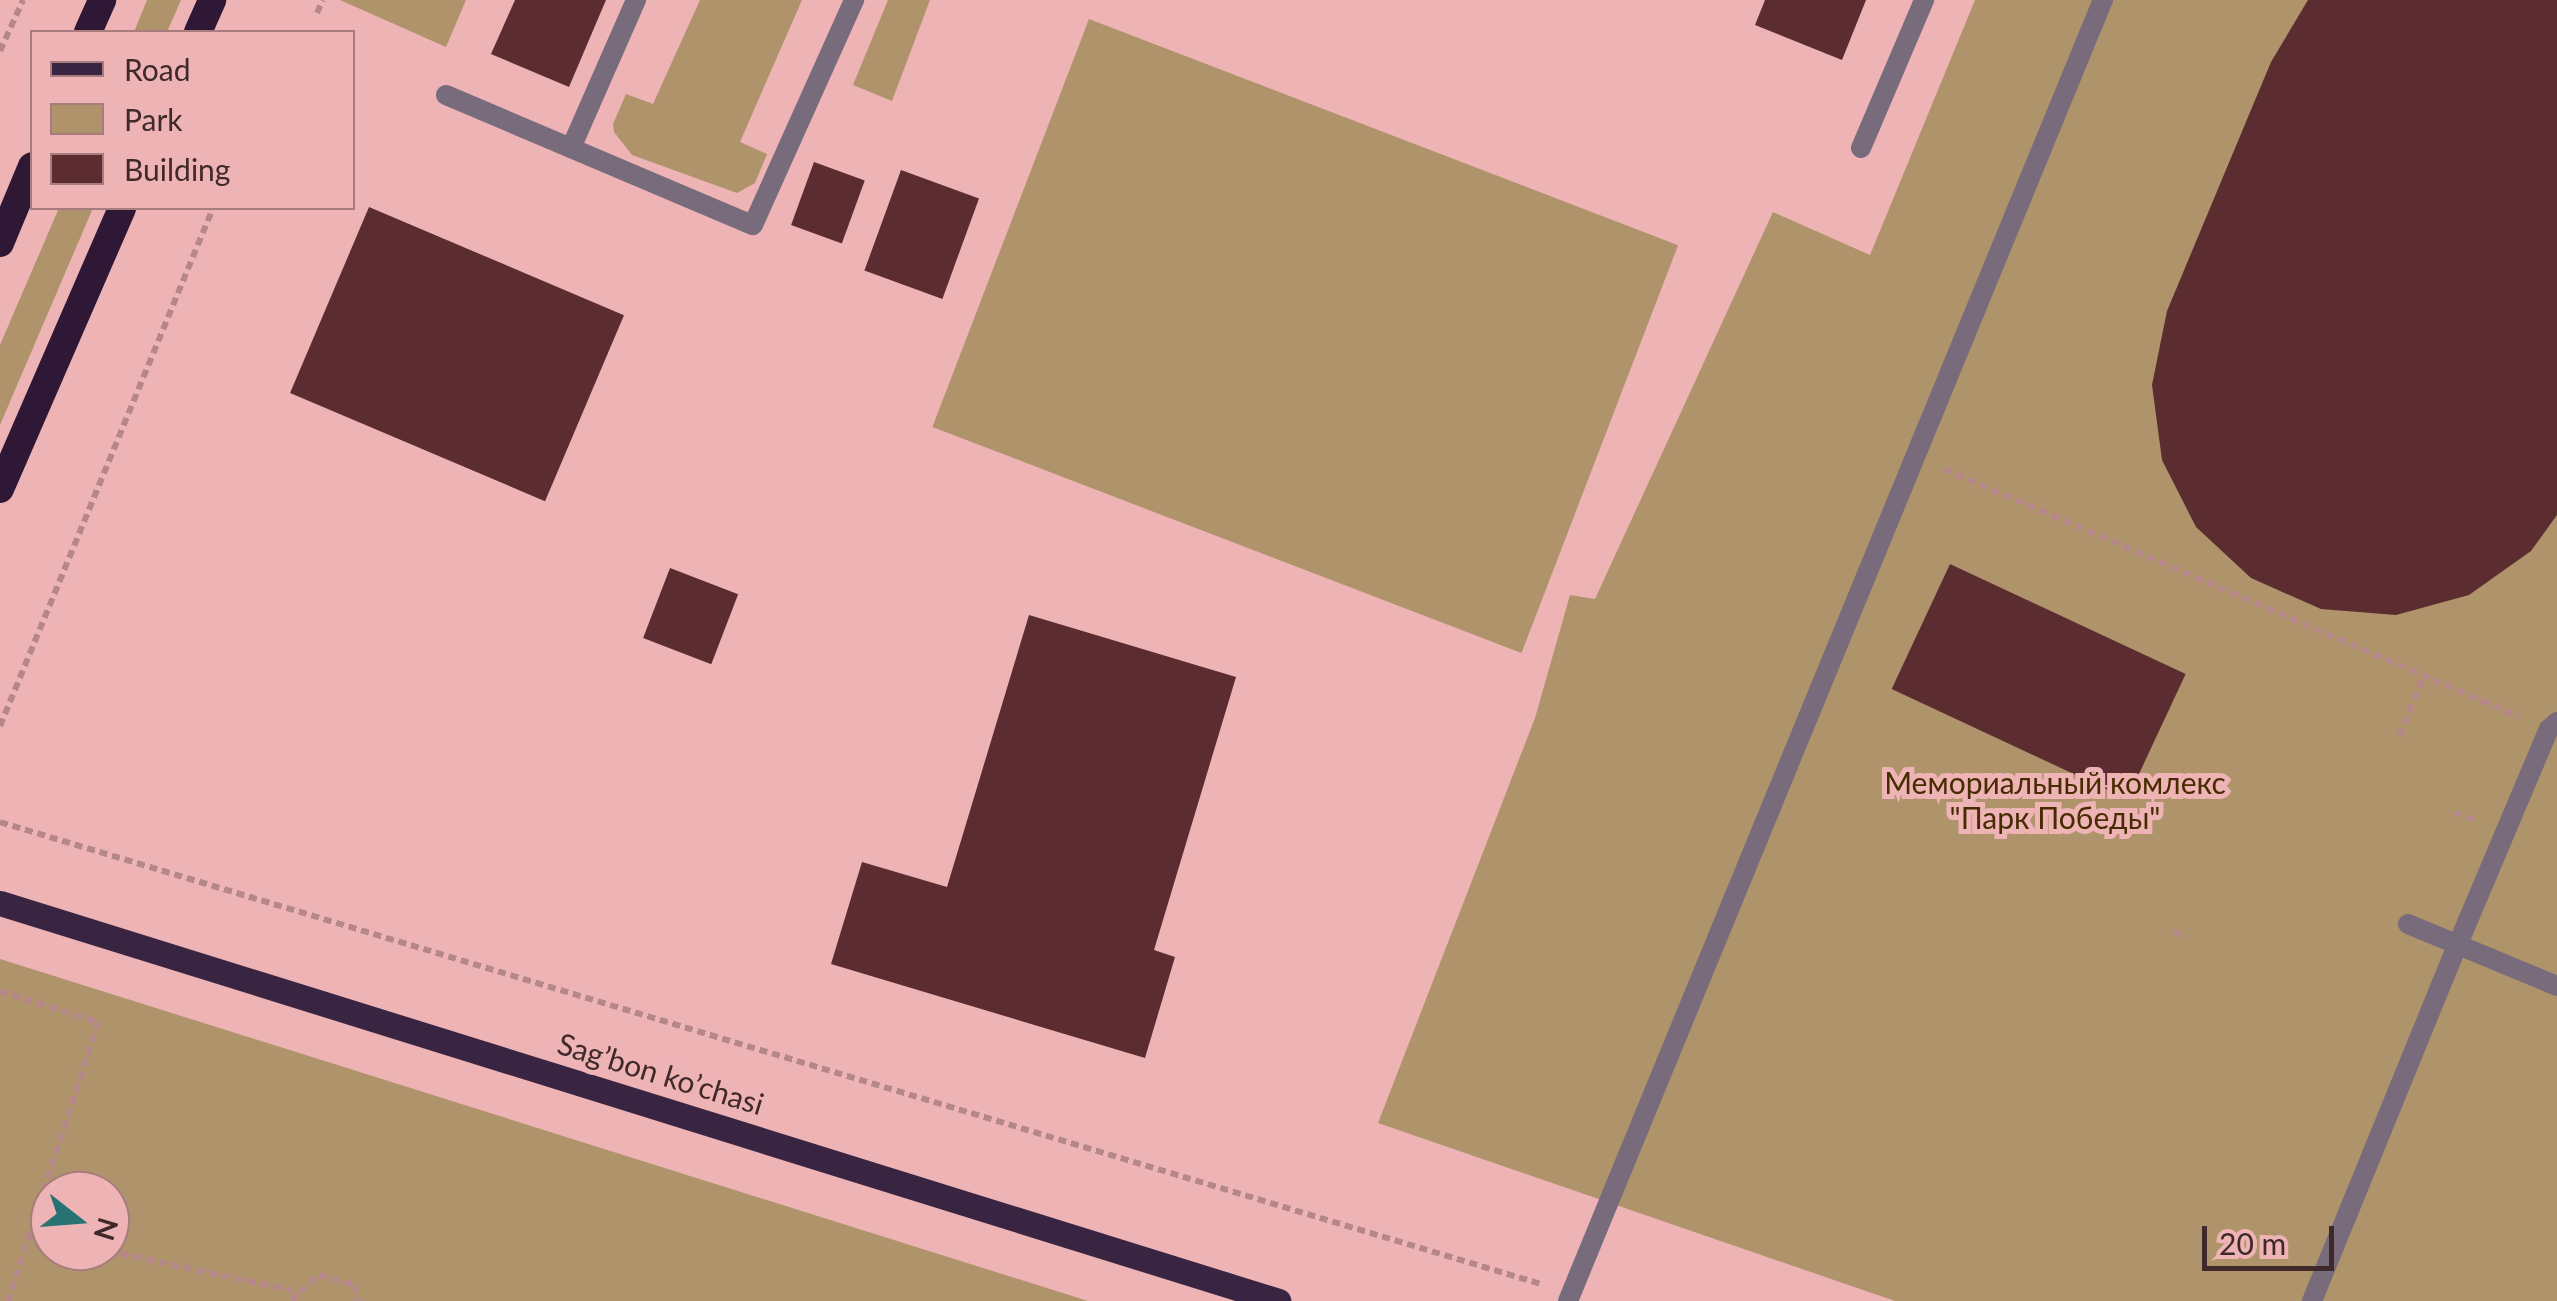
<!DOCTYPE html>
<meta charset="utf-8">
<style>
body{margin:0}
#map{position:relative;width:2557px;height:1301px;overflow:hidden;background:#eeb3b5;font-family:Lato,sans-serif}
div>[style]{position:absolute}
[style*='--x']{left:calc(var(--x)*1px);top:calc(var(--y)*1px);width:calc(var(--w)*1px);rotate:calc(var(--a)*1deg)}
.green>*{inset:0;background:#af936a;transform-origin:0 0}
.building>*{inset:0;background:#5c2d30;transform-origin:0 0}
.path>*{height:6px;margin-top:-3px;transform-origin:0;background:repeating-linear-gradient(90deg,#b68788 0 8px,transparent 0 13px)}
.service>*{height:20px;margin:-10px;padding:0 10px;transform-origin:10px;border-radius:10px;background:#776b7c}
.pedestrian>*{height:20px;margin:-10px;padding:0 10px;transform-origin:10px;border-radius:10px;background:#776b7c}
.primary>*{height:25px;margin:-12.5px;padding:0 12.5px;transform-origin:12.5px;border-radius:12.5px;background:#392441}
.trunk>*{height:28px;margin:-14px;padding:0 14px;transform-origin:14px;border-radius:14px;background:#2e1836}
span{translate:-50% -50%;white-space:nowrap;text-align:center;line-height:1.15;-webkit-text-stroke:10px #eeb3b5;paint-order:stroke}
.park-label{font-size:30px;color:#462c00}
.street-label{font-size:30px;color:#40292a}
.legend{position:absolute;left:30px;top:30px;width:325px;height:180px;box-sizing:border-box;background:#eeb3b5;border:2px solid #a87c7d;margin:0;padding:12px 18px;list-style:none;font-size:30px;color:#40292a}
.legend li{display:flex;align-items:center;gap:20px;height:50px}
.legend b{width:50px;border:2px solid #a87c7d}
.north{position:absolute;left:30px;top:1171px;width:100px;height:100px;box-sizing:border-box;background:#eeb3b5;border:2px solid #a87c7d;border-radius:50%;rotate:107deg;font-size:28px;font-weight:700;line-height:40px;text-align:center;color:#40292a}
.north::after{content:'';display:block;margin:auto;width:35px;height:45px;background:#287273;clip-path:polygon(50% 0,100% 100%,50% 72%,0 100%)}
.scale{position:absolute;left:2202px;top:1226px;width:132px;height:45px;box-sizing:border-box;border:5px solid #40292a;border-top:0;padding-left:12px;font-size:30px;line-height:35px;white-space:nowrap;color:#40292a;-webkit-text-stroke:8px #eeb3b5;paint-order:stroke}
</style>
<div id="map">
<div class="green">
<div style="clip-path:polygon(147px 0,181px 0,167px 32px,134px 32px)"></div>
<div style="clip-path:polygon(340px 0,466px 0,446px 47px)"></div>
<div style="clip-path:polygon(700px 0,802px 0,740px 142px,767px 154px,755px 183px,737px 193px,632px 155px,614px 132px,613px 124px,626px 94px,653px 104px)"></div>
<div style="clip-path:polygon(888px 0,930px 0,892px 101px,853px 85px)"></div>
<div style="clip-path:polygon(1975px 0,2557px 0,2557px 1301px,1895px 1301px,1378px 1123px,1535px 718px,1570px 595px,1595px 599px,1773px 212px,1870px 255px)"></div>
<div style="left:1089px;top:19px;width:631px;height:437px;rotate:21deg"></div>
<div style="clip-path:polygon(59px 208px,93px 208px,0 425px,0 345px)"></div>
<div style="clip-path:polygon(evenodd,0 959px,1088px 1301px,0 1301px,0 959px,50px 1191px,110px 1191px,110px 1251px,50px 1251px,50px 1191px)"></div>
</div>
<div class="building">
<div style="clip-path:polygon(515px 0,606px 0,569px 87px,491px 54px)"></div>
<div style="clip-path:polygon(1765px 0,1866px 0,1842px 60px,1755px 25px)"></div>
<div style="clip-path:polygon(2308px 0,2557px 0,2557px 515px,2531px 551px,2469px 595px,2396px 615px,2321px 609px,2251px 578px,2196px 527px,2162px 460px,2152px 385px,2167px 311px,2271px 62px)"></div>
<div style="left:814px;top:162px;width:54px;height:67px;rotate:20deg"></div>
<div style="left:901px;top:170px;width:83px;height:107px;rotate:20deg"></div>
<div style="left:369px;top:207px;width:277px;height:202px;rotate:23deg"></div>
<div style="left:1950px;top:564px;width:260px;height:138px;rotate:25deg"></div>
<div style="left:670px;top:568px;width:73px;height:75px;rotate:21deg"></div>
<div style="clip-path:polygon(1029px 615px,1236px 677px,1154px 950px,1175px 957px,1145px 1058px,831px 964px,862px 862px,947px 887px)"></div>
</div>
<div class="path">
<div style="--x:317;--y:13;--w:14;--a:-65"></div>
<div style="--x:0;--y:51;--w:56;--a:-65.7"></div>
<div style="--x:1944;--y:469;--w:627;--a:23.29"></div>
<div style="--x:0;--y:726;--w:560;--a:-67.65"></div>
<div style="--x:2399;--y:736;--w:66;--a:-67.7"></div>
<div style="--x:2454;--y:812;--w:24;--a:22"></div>
<div style="--x:0;--y:822;--w:1609;--a:16.69"></div>
<div style="--x:2173;--y:932;--w:15;--a:16"></div>
<div style="--x:0;--y:991;--w:103;--a:17.6"></div>
<div style="--x:98;--y:1022;--w:293;--a:107.9"></div>
<div style="--x:30;--y:1234;--w:21;--a:14"></div>
<div style="--x:108;--y:1251;--w:196;--a:12.1"></div>
<div style="--x:291;--y:1301;--w:38;--a:-43"></div>
<div style="--x:319;--y:1275;--w:37;--a:16"></div>
<div style="--x:355;--y:1285;--w:16;--a:79"></div>
</div>
<div class="service">
<div style="--x:446;--y:95;--w:333;--a:23"></div>
<div style="--x:753;--y:225;--w:247;--a:-65.8"></div>
<div style="--x:571;--y:148;--w:162;--a:-66.3"></div>
<div style="--x:1861;--y:148;--w:161;--a:-66.9"></div>
<div style="--x:1568;--y:1301;--w:1407;--a:-67.65"></div>
</div>
<div class="pedestrian">
<div style="--x:2408;--y:924;--w:161;--a:22.6"></div>
<div style="--x:2312;--y:1301;--w:386;--a:-67.8"></div>
<div style="--x:2458;--y:944;--w:233;--a:-67.1"></div>
<div style="--x:2549;--y:729;--w:11;--a:-41"></div>
</div>
<div class="primary">
<div style="--x:0;--y:903;--w:1339;--a:17.29"></div>
</div>
<div class="trunk">
<div style="--x:88;--y:32;--w:35;--a:-66"></div>
<div style="--x:198;--y:32;--w:35;--a:-66"></div>
<div style="--x:0;--y:243;--w:83;--a:-67.4"></div>
<div style="--x:0;--y:489;--w:306;--a:-66.5"></div>
</div>
<div class="park-label">
<span style="left:2055px;top:799px">Мемориальный комлекс<br>"Парк Победы"</span>
</div>
<div class="street-label">
<span style="left:661px;top:1073px;rotate:17deg">Sag’bon ko’chasi</span>
</div>
<ul class="legend">
<li><b style="height:12px;background:#392441"></b>Road</li>
<li><b style="height:28px;background:#af936a"></b>Park</li>
<li><b style="height:28px;background:#5c2d30"></b>Building</li>
</ul>
<div class="north">N</div>
<div class="scale">20 m</div>
</div>
